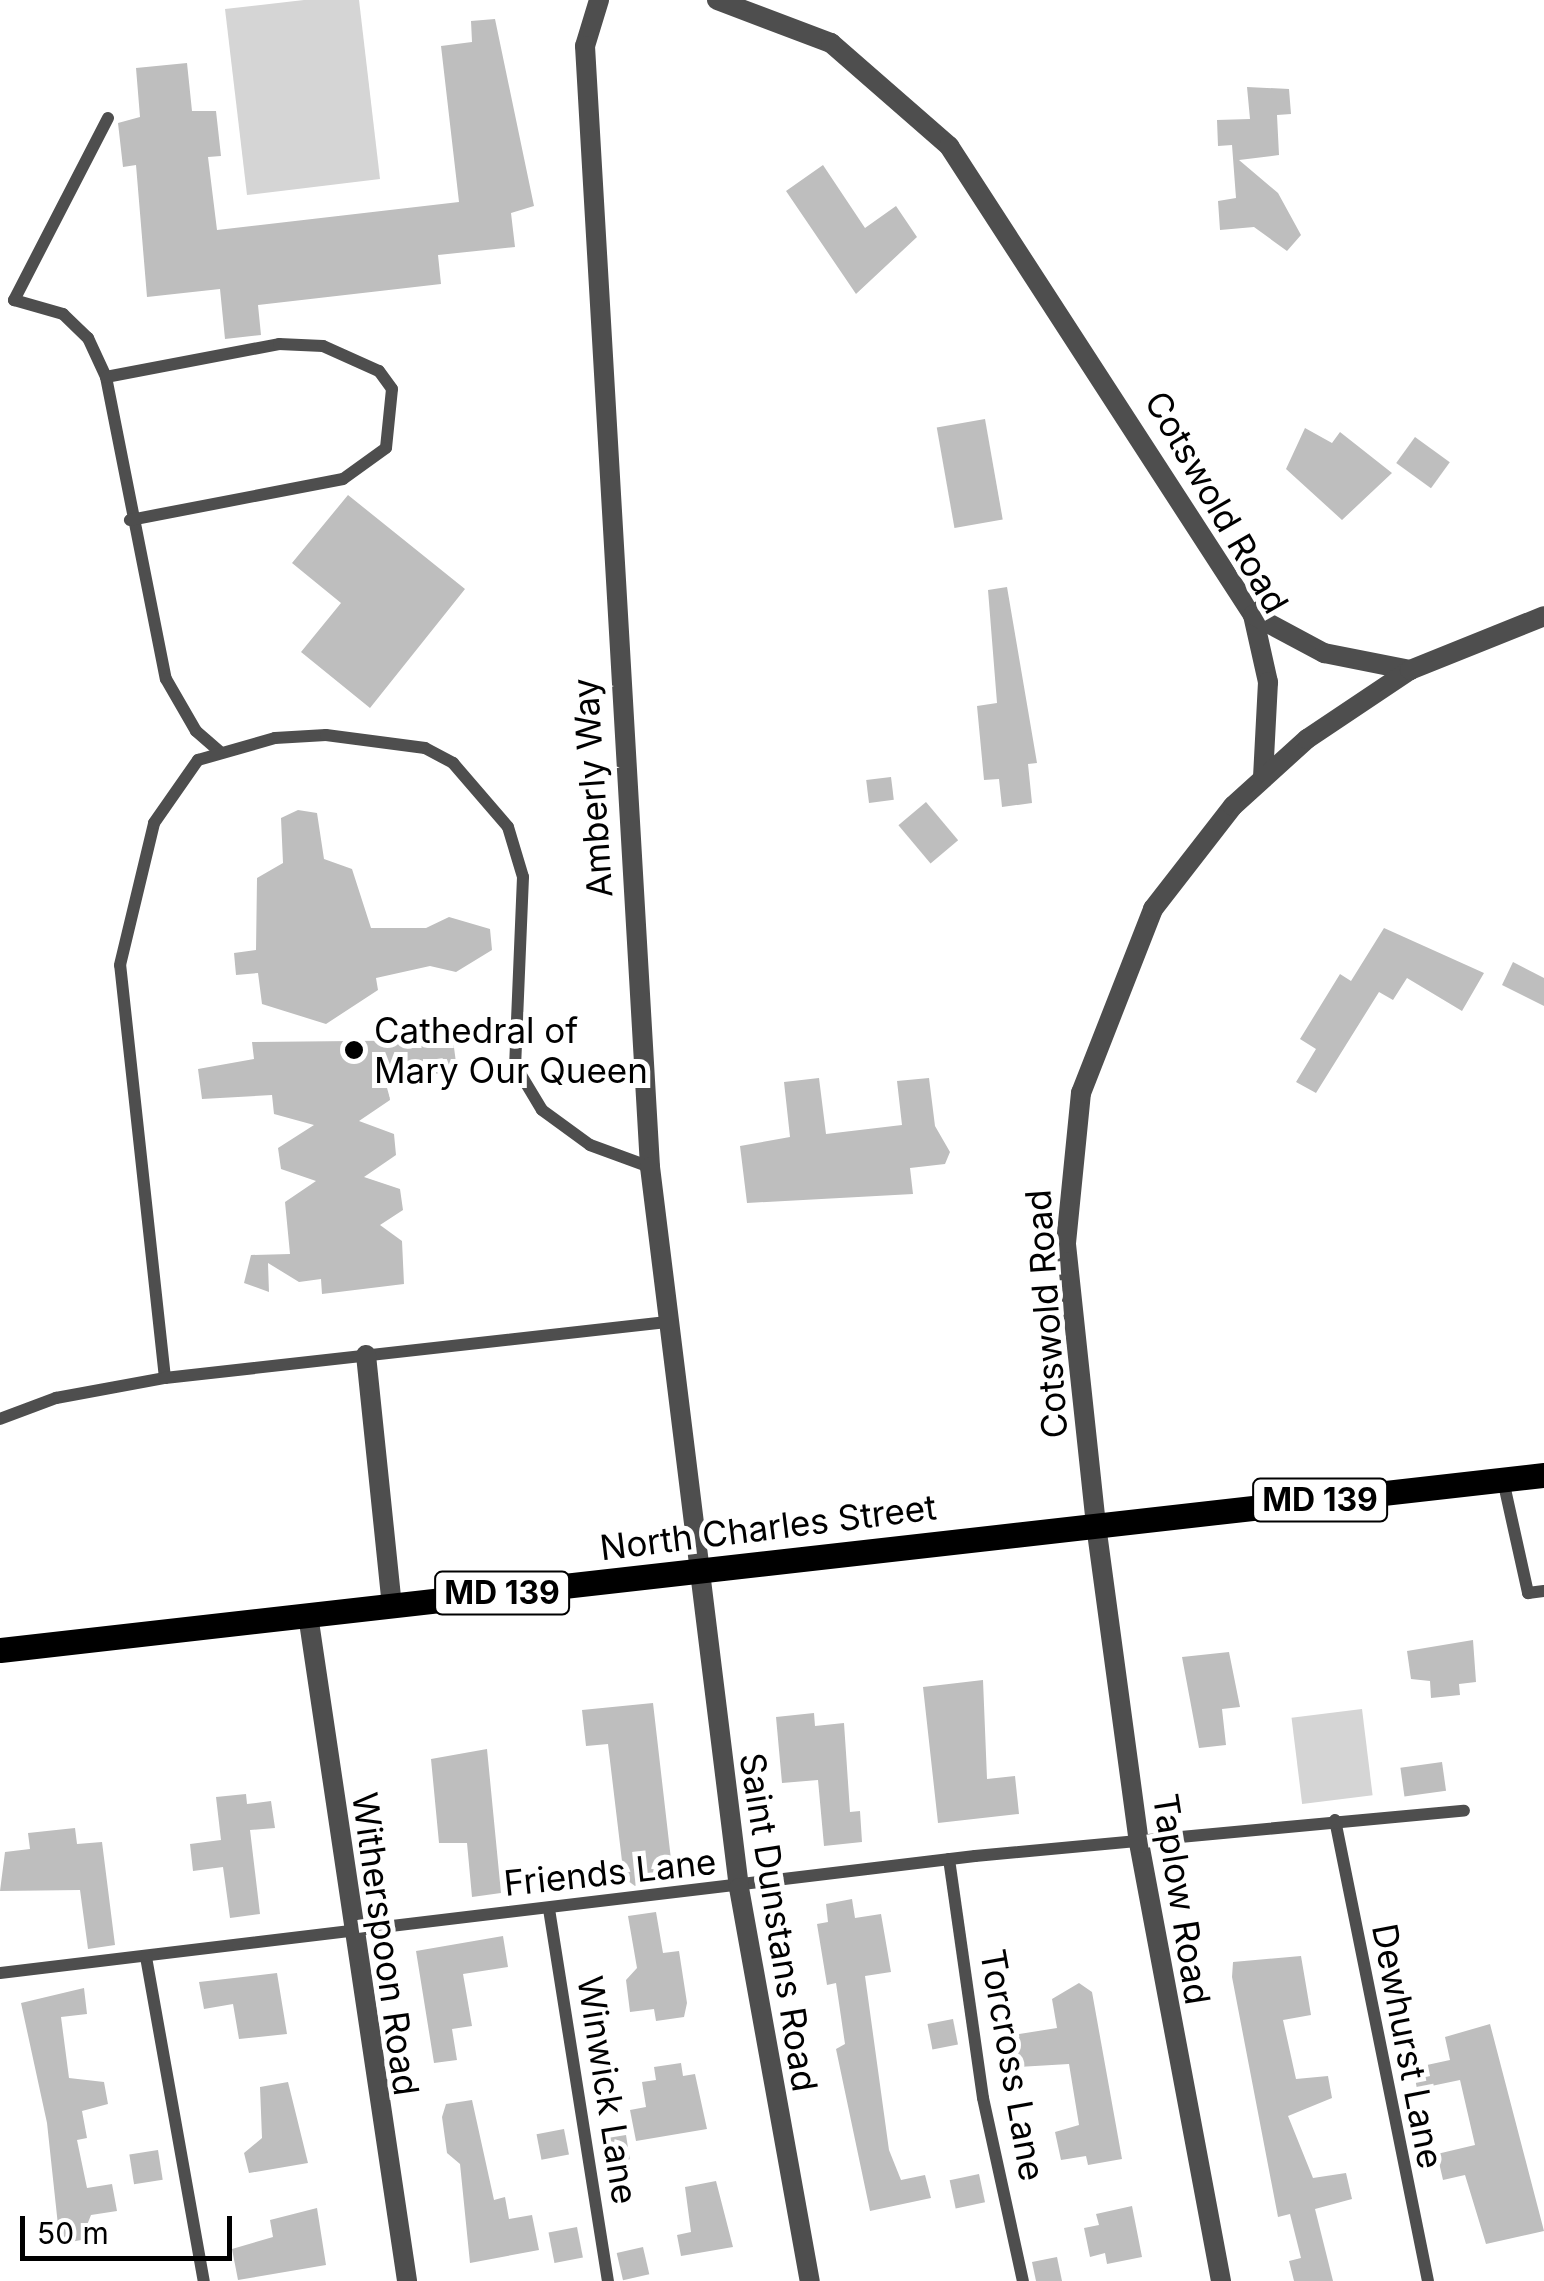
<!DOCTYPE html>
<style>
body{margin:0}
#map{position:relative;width:1544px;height:2281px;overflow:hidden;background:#fff;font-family:Inter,sans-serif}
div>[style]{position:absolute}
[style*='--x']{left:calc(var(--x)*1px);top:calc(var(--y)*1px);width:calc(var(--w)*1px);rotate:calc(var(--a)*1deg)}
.green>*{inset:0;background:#d5d5d5;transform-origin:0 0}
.building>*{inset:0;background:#bebebe;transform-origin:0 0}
.lane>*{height:12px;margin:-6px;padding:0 6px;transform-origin:6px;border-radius:6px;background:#4e4e4e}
.street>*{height:20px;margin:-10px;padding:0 10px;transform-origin:10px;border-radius:10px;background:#4e4e4e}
.primary>*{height:25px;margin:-12.5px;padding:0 12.5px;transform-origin:12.5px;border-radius:12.5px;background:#000}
.dots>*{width:28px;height:28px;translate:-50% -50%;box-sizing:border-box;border:5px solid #fff;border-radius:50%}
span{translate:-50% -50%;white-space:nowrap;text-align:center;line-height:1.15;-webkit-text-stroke:10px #fff;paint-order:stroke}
.shield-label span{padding:2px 8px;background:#fff;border:2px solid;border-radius:8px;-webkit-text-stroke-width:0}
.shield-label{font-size:32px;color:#000;font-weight:700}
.street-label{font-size:35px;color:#000}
.poi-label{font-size:35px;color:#000}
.left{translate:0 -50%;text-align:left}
.scale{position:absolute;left:20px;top:2216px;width:212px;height:45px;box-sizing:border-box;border:5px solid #000;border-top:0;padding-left:12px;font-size:30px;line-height:35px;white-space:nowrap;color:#000;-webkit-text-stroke:8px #fff;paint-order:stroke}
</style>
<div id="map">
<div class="green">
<div style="clip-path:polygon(304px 0,359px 0,380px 179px,247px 195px,225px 9px)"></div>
<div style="left:1362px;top:1709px;width:87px;height:71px;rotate:83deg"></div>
</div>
<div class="building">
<div style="clip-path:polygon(495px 19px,534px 206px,511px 213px,515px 247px,438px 255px,441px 284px,258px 305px,261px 335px,225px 339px,220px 289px,147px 297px,136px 165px,123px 167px,118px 123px,140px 117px,136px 68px,187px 63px,192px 111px,216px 111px,221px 156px,208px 157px,217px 230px,459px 202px,441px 46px,472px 42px,471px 21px)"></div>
<div style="clip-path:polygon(1247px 87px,1289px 89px,1291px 114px,1277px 115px,1279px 155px,1239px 160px,1278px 193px,1301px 235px,1287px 251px,1254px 227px,1220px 230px,1218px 201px,1236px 198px,1232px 145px,1218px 146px,1217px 120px,1250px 119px)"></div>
<div style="clip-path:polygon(823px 165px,865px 228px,896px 206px,917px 237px,856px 294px,786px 191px)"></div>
<div style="left:985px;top:419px;width:102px;height:49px;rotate:80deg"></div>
<div style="clip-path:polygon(1305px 428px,1332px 443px,1340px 432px,1392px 473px,1342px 520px,1286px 469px)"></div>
<div style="left:1415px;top:437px;width:43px;height:32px;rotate:36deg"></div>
<div style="clip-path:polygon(348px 495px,465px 589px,370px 708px,301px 652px,341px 603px,292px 563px)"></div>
<div style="clip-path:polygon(1007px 587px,1037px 763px,1028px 764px,1032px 803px,1002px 807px,999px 779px,984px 780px,977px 706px,997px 703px,988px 590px)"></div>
<div style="left:891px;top:777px;width:23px;height:25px;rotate:83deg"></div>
<div style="left:926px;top:802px;width:50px;height:36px;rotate:50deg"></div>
<div style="clip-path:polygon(298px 810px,317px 813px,324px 859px,352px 869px,371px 928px,426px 928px,449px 917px,490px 929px,492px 950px,456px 972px,430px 966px,376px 978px,378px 990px,326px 1024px,262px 1004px,258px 973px,236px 975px,234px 953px,256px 950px,257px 878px,283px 863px,281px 818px)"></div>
<div style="clip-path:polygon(1384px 928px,1484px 973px,1462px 1011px,1407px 978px,1393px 1000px,1379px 992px,1316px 1093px,1296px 1082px,1316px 1049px,1300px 1039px,1340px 974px,1351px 981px)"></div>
<div style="clip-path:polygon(1513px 962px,1544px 978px,1544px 1006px,1502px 985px)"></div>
<div style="clip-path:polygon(453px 1040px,457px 1070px,388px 1082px,390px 1100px,359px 1121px,394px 1134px,396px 1155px,364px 1177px,400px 1189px,403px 1210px,380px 1225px,402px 1241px,404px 1284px,322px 1294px,321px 1279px,299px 1282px,268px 1263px,269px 1292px,244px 1283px,251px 1255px,290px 1254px,285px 1202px,316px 1181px,281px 1169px,278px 1148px,314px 1125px,274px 1114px,272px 1095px,202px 1099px,198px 1069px,254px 1059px,252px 1042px)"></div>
<div style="clip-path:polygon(819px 1078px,826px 1134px,902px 1125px,897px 1081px,929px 1078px,935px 1126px,950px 1152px,945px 1164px,910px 1168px,913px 1194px,747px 1203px,740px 1146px,790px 1137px,784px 1082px)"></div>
<div style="clip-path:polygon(1473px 1640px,1476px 1682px,1459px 1684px,1460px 1695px,1431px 1698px,1430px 1681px,1411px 1679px,1407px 1651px)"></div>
<div style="clip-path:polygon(1229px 1652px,1240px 1707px,1222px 1709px,1226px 1745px,1199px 1748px,1182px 1657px)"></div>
<div style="clip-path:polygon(983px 1680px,987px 1779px,1015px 1776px,1019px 1814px,938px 1823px,923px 1687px)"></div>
<div style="clip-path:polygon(653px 1703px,672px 1868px,635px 1886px,624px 1878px,608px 1744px,586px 1746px,582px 1710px)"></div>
<div style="clip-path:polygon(814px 1713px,815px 1726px,844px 1723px,850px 1812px,860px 1811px,862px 1842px,824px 1846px,818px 1780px,782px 1783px,776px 1717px)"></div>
<div style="clip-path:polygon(487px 1749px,501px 1893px,472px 1897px,467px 1843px,439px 1843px,431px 1759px)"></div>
<div style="left:1442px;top:1762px;width:29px;height:42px;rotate:82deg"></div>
<div style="clip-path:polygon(246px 1794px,247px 1804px,271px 1801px,275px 1828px,250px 1830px,260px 1914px,230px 1918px,223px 1867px,193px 1871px,190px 1844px,221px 1840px,216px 1797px)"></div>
<div style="clip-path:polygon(75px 1828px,77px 1844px,102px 1842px,115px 1945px,88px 1949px,80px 1890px,0 1891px,5px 1852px,30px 1849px,28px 1833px)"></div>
<div style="clip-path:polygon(852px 1899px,855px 1918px,881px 1914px,891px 1972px,865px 1976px,889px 2150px,901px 2180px,925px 2175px,931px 2198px,870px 2211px,836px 2049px,845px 2044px,836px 1983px,827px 1985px,817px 1924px,828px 1922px,826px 1904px)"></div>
<div style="clip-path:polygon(656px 1912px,663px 1953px,679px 1951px,687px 2003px,684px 2017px,656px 2021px,654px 2009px,630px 2012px,626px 1980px,637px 1968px,628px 1916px)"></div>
<div style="clip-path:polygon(503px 1936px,508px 1967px,463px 1974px,472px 2026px,452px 2029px,457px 2060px,434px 2063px,416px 1951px)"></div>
<div style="clip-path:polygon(1301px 1956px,1311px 2015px,1283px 2020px,1296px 2079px,1328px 2076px,1332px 2098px,1288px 2116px,1313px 2178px,1346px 2173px,1352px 2199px,1315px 2209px,1333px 2281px,1294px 2281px,1289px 2261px,1301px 2258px,1290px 2214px,1278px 2217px,1232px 1977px,1233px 1962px)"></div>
<div style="clip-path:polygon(277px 1973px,287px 2034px,239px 2039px,233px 2004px,204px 2009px,199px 1982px)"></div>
<div style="clip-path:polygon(1079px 1983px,1092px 1992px,1122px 2159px,1088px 2165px,1086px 2156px,1061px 2160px,1055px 2132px,1079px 2125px,1069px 2064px,1018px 2067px,1013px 2035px,1057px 2028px,1052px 1999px)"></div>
<div style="clip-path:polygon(84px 1988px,87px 2014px,61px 2017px,69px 2078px,104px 2082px,108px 2104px,82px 2111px,87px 2138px,77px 2140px,87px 2188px,112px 2184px,117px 2211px,91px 2215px,81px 2240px,60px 2244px,47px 2123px,21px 2003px)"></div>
<div style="left:953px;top:2019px;width:26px;height:26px;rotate:79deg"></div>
<div style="clip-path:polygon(1490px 2024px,1544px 2231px,1486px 2244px,1465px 2175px,1443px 2180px,1437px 2154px,1475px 2145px,1460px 2080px,1417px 2089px,1413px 2068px,1450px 2060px,1445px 2037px)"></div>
<div style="clip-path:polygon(681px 2063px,683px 2076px,695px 2074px,707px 2129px,636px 2141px,630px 2110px,646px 2107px,642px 2082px,656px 2080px,654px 2067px)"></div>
<div style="clip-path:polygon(288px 2082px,308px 2163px,249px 2173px,244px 2153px,262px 2138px,260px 2087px)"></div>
<div style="clip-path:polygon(472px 2100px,494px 2200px,505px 2197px,509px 2219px,532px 2215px,539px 2250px,470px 2263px,460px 2164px,447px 2153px,442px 2117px,446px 2104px)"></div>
<div style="left:564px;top:2129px;width:26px;height:28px;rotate:79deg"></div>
<div style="left:626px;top:2135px;width:25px;height:28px;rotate:81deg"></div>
<div style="left:158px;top:2150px;width:30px;height:29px;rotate:81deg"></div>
<div style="left:979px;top:2174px;width:29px;height:30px;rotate:78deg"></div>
<div style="clip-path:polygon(716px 2181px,733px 2247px,681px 2256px,677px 2235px,691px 2232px,685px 2187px)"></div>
<div style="clip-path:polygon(1132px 2206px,1142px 2257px,1107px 2264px,1105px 2253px,1090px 2257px,1084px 2228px,1099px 2225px,1096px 2214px)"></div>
<div style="clip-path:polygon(317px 2208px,326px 2265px,238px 2280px,232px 2249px,273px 2237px,270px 2220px)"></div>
<div style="left:577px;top:2227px;width:31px;height:29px;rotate:79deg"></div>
<div style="left:643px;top:2247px;width:28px;height:27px;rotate:77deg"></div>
<div style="clip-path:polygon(1057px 2257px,1062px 2281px,1036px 2281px,1032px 2262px)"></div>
</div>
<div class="lane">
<div style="--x:108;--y:118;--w:205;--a:117.3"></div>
<div style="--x:14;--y:300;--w:51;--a:15.9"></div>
<div style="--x:63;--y:314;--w:35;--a:44"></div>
<div style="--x:88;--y:338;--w:43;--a:65.2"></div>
<div style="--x:106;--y:377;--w:308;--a:78.8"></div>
<div style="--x:166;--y:679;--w:60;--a:60"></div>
<div style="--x:196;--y:731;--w:32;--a:41"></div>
<div style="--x:106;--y:377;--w:176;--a:-10.8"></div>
<div style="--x:279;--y:344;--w:44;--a:2.6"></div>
<div style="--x:323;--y:346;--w:61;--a:24.1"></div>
<div style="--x:379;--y:371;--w:22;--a:54"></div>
<div style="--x:392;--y:389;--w:59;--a:95.8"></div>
<div style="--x:386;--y:448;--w:53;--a:144.2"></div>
<div style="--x:343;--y:479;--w:217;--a:169.1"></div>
<div style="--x:165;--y:1378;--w:415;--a:-96.2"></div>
<div style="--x:120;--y:965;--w:146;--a:-76.5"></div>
<div style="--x:154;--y:823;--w:77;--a:-55.1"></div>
<div style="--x:198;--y:760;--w:80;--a:-15.9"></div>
<div style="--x:275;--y:738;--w:51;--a:-3.4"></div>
<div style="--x:326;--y:735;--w:100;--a:7.5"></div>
<div style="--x:425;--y:748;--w:32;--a:28"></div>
<div style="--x:453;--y:763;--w:84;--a:49.3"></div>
<div style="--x:508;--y:827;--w:52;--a:73.3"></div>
<div style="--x:523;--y:877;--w:188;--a:92.4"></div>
<div style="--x:515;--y:1065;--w:52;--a:59"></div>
<div style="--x:542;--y:1110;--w:59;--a:36.1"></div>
<div style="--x:590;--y:1145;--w:64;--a:20.1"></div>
<div style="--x:0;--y:1419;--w:60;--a:-20.6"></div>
<div style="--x:56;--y:1398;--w:111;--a:-10.4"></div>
<div style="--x:165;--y:1378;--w:505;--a:-6.37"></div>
<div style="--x:1503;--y:1480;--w:116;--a:77.5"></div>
<div style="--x:1528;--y:1593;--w:16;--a:-7"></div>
<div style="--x:1335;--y:1820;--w:470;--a:78.6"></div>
<div style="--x:949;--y:1859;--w:241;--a:81.9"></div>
<div style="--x:983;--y:2098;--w:187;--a:77.7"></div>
<div style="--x:549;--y:1909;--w:377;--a:81"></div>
<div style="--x:146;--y:1957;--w:329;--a:79.9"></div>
<div style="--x:0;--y:1973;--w:982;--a:-6.84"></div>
<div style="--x:975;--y:1856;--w:491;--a:-5.3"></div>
</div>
<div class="street">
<div style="--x:599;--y:0;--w:48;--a:106.9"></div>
<div style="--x:585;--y:46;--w:1123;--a:86.68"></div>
<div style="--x:650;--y:1167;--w:726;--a:82.96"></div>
<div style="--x:739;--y:1888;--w:399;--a:79.8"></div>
<div style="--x:717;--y:0;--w:122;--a:20.7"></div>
<div style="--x:831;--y:43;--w:157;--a:41.1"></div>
<div style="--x:949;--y:146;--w:559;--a:57.05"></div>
<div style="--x:1253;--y:615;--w:69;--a:77.4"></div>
<div style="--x:1268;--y:682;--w:94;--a:93"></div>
<div style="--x:1253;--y:615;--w:81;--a:28.2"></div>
<div style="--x:1324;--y:653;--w:88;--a:11.2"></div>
<div style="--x:366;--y:1355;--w:252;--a:84.1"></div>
<div style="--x:308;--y:1615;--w:673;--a:81.54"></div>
<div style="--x:1221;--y:2281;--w:446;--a:-100.6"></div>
<div style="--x:1139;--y:1843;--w:321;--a:-97.7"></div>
<div style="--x:1096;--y:1525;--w:284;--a:-96.1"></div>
<div style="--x:1066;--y:1243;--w:151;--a:-84.3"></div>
<div style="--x:1081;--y:1093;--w:198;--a:-68.6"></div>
<div style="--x:1153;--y:909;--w:130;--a:-52.2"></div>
<div style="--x:1233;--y:806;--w:100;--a:-42.2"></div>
<div style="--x:1307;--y:739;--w:124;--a:-33.8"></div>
<div style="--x:1410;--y:670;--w:144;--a:-21.9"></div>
</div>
<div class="primary">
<div style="--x:0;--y:1650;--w:1554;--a:-6.47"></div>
</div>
<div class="dots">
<div style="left:354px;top:1050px;background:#000"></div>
</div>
<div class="shield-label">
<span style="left:1320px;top:1500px">MD 139</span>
<span style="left:502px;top:1593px">MD 139</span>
</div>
<div class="street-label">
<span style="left:1217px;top:502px;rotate:60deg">Cotswold Road</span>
<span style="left:592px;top:788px;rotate:-94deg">Amberly Way</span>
<span style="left:1046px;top:1314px;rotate:-94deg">Cotswold Road</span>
<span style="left:768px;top:1527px;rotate:-7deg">North Charles Street</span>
<span style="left:610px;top:1872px;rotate:-6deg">Friends Lane</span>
<span style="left:1182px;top:1899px;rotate:81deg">Taplow Road</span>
<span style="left:779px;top:1922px;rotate:81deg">Saint Dunstans Road</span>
<span style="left:386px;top:1944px;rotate:82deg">Witherspoon Road</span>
<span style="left:1408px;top:2046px;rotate:79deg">Dewhurst Lane</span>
<span style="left:1013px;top:2065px;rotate:80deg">Torcross Lane</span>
<span style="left:608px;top:2090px;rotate:81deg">Winwick Lane</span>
</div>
<div class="poi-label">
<span class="left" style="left:374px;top:1050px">Cathedral of<br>Mary Our Queen</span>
</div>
<div class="scale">50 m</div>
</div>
